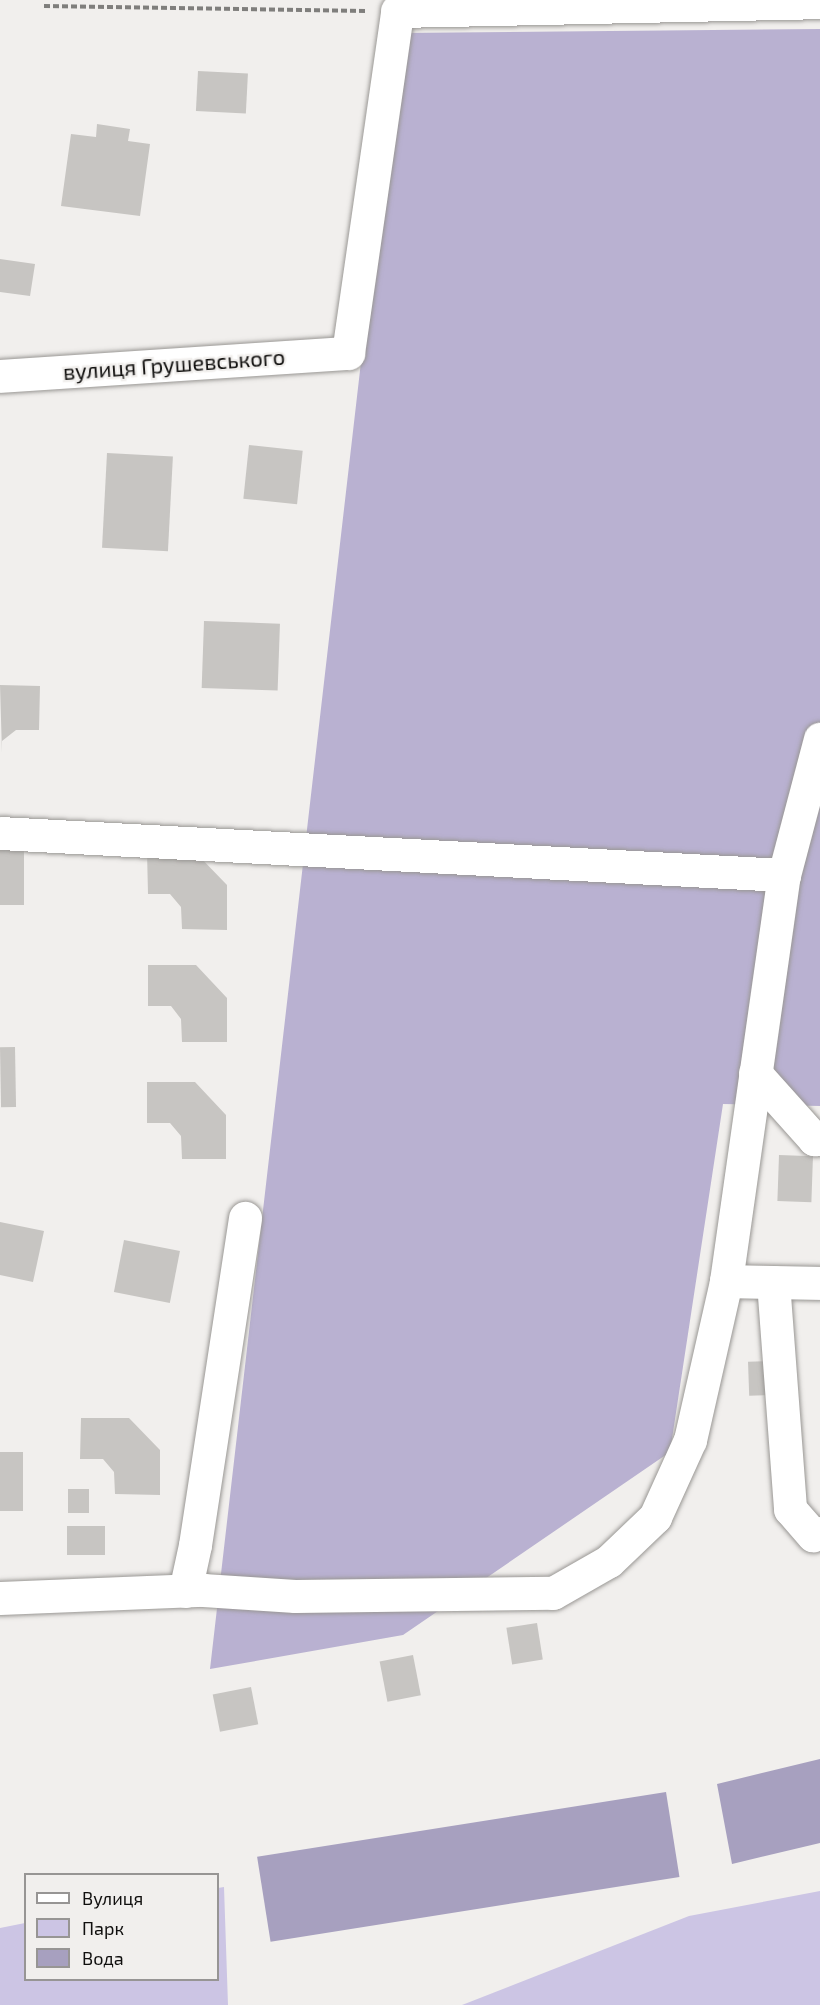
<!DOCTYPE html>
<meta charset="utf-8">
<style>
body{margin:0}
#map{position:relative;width:820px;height:2005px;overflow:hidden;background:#f1efed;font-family:"Exo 2",sans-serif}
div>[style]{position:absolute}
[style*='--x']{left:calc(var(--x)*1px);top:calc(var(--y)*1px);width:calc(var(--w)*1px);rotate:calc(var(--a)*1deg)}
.green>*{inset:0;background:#ccc5e4}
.forest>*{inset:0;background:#b9b1d1}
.water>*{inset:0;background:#a7a0bf;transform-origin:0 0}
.building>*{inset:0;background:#c7c5c2;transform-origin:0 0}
.path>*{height:4px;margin-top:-2px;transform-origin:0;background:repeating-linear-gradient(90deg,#7f7e7c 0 6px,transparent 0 9px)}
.roads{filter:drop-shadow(0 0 2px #999794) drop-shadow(0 0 2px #999794)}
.street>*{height:33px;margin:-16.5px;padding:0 16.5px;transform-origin:16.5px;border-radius:16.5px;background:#fff}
span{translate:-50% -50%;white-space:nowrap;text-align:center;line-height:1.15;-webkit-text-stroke:4.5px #f1efed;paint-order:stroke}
.street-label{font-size:22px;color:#100f0e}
.legend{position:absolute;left:24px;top:1873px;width:195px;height:108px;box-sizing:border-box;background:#f1efed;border:2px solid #979594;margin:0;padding:8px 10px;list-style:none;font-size:18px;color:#100f0e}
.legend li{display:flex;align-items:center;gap:12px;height:30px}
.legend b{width:30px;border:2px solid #979594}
</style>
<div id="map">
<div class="green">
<div style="clip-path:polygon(224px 1887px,228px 2005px,0 2005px,0 1928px,25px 1923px,26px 1980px,218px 1980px,218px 1888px)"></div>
<div style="clip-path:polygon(820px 1891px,820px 2005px,462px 2005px,689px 1916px)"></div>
</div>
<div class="forest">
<div style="clip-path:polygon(820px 29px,820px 1106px,723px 1104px,670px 1452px,403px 1635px,210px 1669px,399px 33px)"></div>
</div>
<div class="water">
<div style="clip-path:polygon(820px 1759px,820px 1843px,732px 1864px,717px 1784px)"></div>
<div style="left:666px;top:1792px;width:86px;height:414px;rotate:81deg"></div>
</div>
<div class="building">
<div style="left:198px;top:71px;width:50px;height:40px;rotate:3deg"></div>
<div style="clip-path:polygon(97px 124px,130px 129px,128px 141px,150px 144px,140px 216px,61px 206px,71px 134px,96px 137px)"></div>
<div style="clip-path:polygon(0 259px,35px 264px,30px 296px,0 292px)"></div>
<div style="left:249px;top:445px;width:54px;height:54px;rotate:6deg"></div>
<div style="left:107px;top:453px;width:66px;height:95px;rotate:3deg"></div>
<div style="left:204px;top:621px;width:76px;height:67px;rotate:2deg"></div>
<div style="clip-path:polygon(0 685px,40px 686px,39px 730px,16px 730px,2px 741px,2px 753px)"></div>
<div style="left:0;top:845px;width:24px;height:60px"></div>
<div style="clip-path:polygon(147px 852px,196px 853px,227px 885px,227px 930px,182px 929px,181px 907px,170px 894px,148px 894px)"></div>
<div style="clip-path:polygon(148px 965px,196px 965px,227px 998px,227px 1042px,182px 1042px,181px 1019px,171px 1006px,148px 1006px)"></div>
<div style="left:15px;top:1047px;width:60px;height:15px;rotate:89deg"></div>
<div style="clip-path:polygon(147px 1082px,195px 1082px,226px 1115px,226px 1159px,182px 1159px,181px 1136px,170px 1123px,147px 1123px)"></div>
<div style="left:779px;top:1155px;width:34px;height:46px;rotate:2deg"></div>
<div style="clip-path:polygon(0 1222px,44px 1231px,33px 1282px,0 1275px)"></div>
<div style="left:124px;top:1240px;width:57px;height:53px;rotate:11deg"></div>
<div style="left:771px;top:1361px;width:34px;height:23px;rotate:88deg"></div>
<div style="clip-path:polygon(81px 1418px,129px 1418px,160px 1450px,160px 1495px,115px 1494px,114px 1472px,103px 1459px,80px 1459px)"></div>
<div style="left:0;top:1452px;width:23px;height:59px"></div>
<div style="left:68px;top:1489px;width:21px;height:24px"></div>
<div style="left:67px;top:1526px;width:38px;height:29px"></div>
<div style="left:537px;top:1623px;width:37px;height:31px;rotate:81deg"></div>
<div style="left:413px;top:1655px;width:41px;height:34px;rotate:79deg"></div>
<div style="left:251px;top:1687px;width:38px;height:39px;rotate:79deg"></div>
</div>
<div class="path">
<div style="--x:44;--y:6;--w:322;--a:0.9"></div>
</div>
<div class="roads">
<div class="street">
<div style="--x:0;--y:376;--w:349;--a:-3.8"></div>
<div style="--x:348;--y:353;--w:345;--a:-81.8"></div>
<div style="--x:397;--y:11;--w:423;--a:-1.2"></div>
<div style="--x:0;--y:833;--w:785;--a:3.07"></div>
<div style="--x:755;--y:1073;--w:89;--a:48.2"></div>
<div style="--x:814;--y:1139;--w:6;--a:0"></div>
<div style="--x:726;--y:1281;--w:94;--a:1.2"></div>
<div style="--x:773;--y:1282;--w:228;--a:85.7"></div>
<div style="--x:790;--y:1509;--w:35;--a:49"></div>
<div style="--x:813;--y:1535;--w:7;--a:-16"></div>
<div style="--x:185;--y:1591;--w:47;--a:-77.7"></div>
<div style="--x:195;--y:1545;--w:331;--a:-81.3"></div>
<div style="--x:0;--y:1598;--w:203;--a:-2.3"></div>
<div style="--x:203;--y:1590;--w:92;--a:3.7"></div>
<div style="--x:295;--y:1596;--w:258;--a:-0.7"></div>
<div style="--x:553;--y:1593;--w:64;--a:-29.7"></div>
<div style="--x:609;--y:1561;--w:64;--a:-43.7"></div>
<div style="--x:655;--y:1517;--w:85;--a:-65.6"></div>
<div style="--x:690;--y:1440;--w:163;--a:-77.2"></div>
<div style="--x:726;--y:1281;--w:410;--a:-81.9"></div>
<div style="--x:784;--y:875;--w:141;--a:-75.2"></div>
</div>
</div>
<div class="street-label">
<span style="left:174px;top:364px;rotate:-4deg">вулиця Грушевського</span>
</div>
<ul class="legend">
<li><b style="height:8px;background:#fff"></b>Вулиця</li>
<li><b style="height:16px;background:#ccc5e4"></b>Парк</li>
<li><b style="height:16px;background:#a7a0bf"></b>Вода</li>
</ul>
</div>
